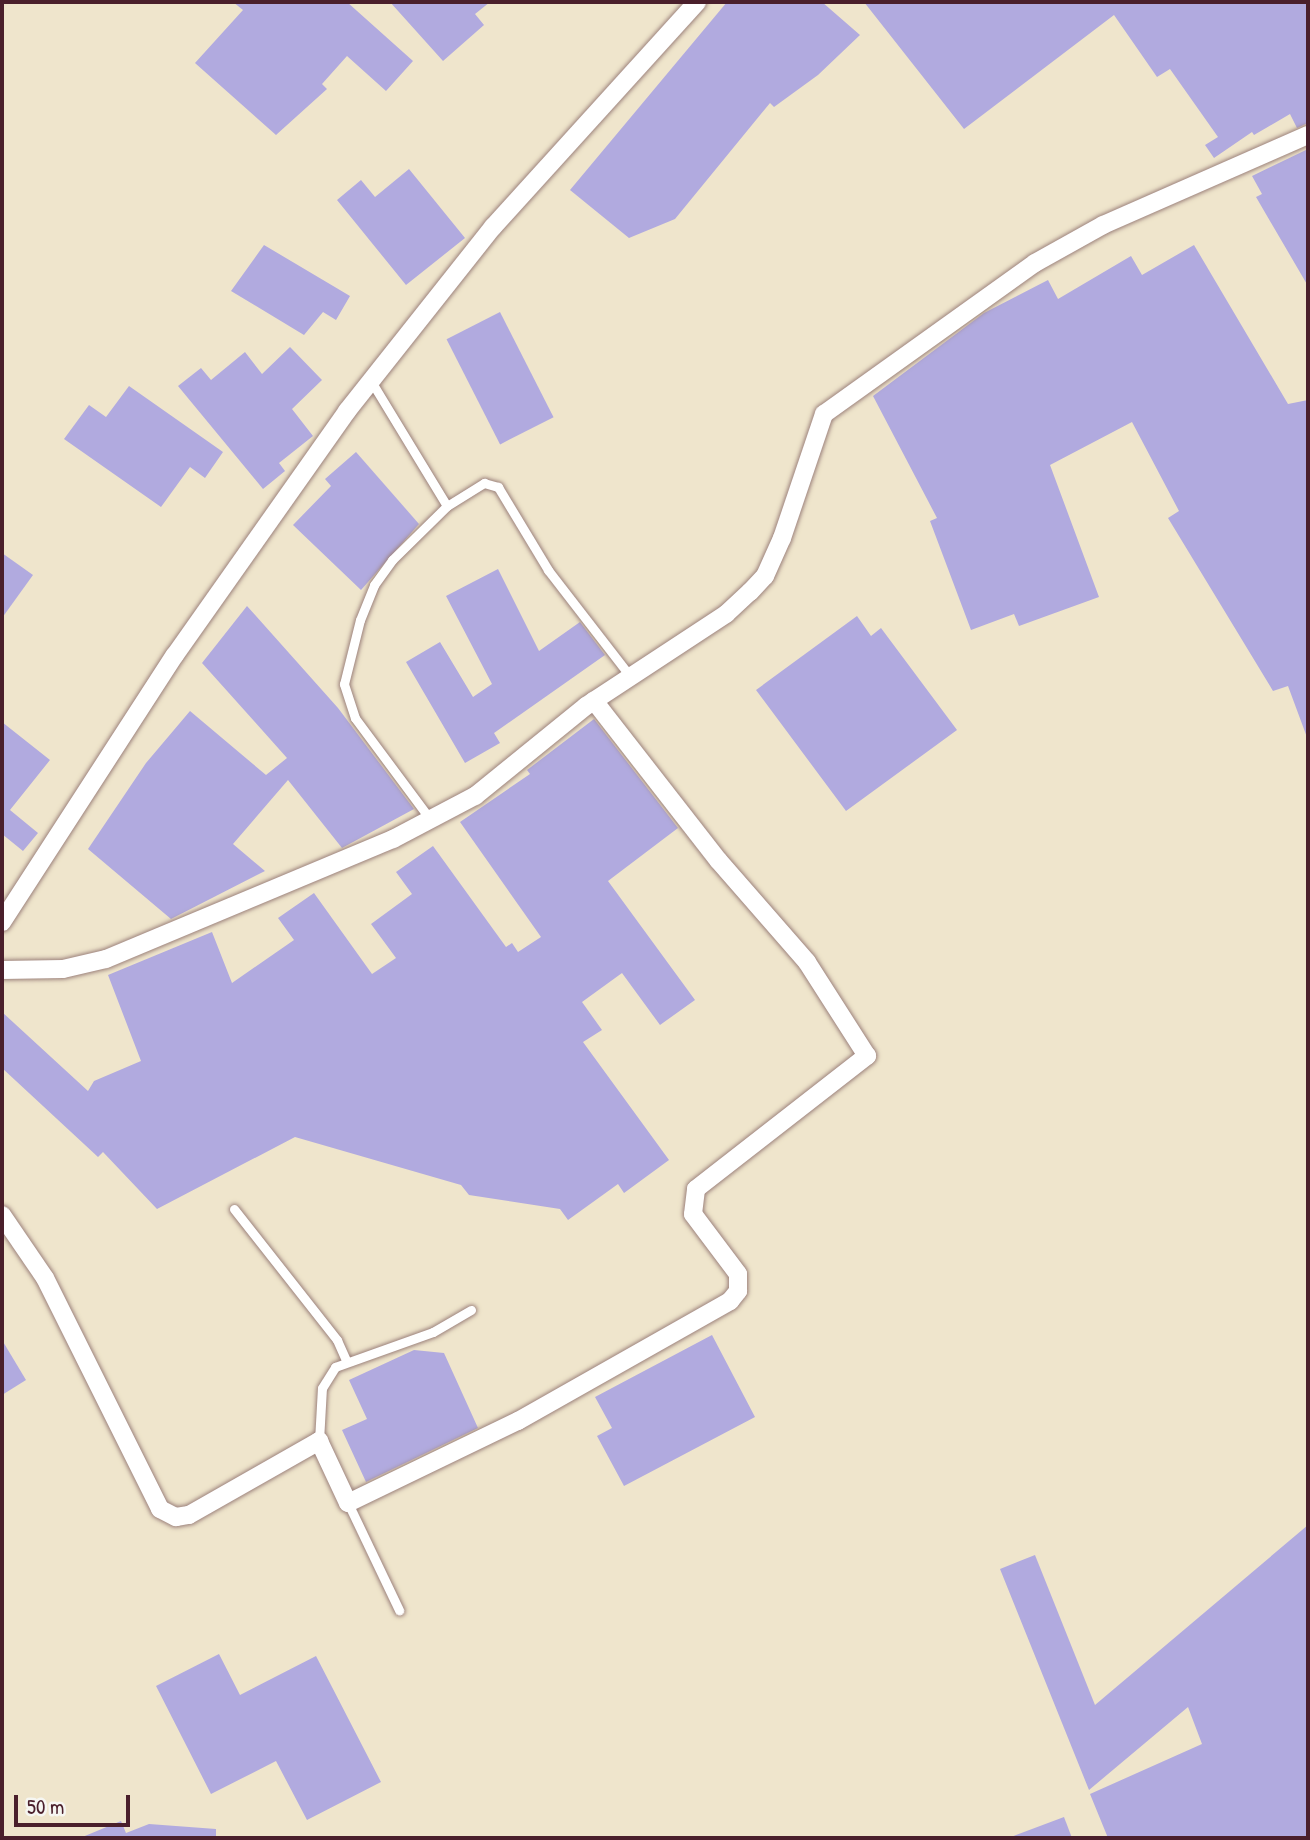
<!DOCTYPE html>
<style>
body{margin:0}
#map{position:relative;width:1310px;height:1840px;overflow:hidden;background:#efe5cc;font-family:"Patrick Hand",sans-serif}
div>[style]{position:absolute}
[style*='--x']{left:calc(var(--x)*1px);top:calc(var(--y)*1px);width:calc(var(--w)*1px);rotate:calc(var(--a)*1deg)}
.building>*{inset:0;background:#b1aadf;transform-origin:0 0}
.roads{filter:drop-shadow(0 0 2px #9c827c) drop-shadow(0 0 2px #9c827c)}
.lane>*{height:9px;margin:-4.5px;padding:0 4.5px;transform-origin:4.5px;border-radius:4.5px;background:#fff}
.street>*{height:18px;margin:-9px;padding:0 9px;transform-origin:9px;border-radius:9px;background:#fff}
span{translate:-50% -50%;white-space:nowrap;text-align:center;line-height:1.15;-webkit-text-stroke:5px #f6f6f2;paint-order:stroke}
.frame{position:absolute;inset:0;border:4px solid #4a1f2b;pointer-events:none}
.scale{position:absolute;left:14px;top:1795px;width:116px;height:32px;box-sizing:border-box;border:4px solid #4a1f2b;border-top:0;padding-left:9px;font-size:21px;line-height:24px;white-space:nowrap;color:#4a1f2b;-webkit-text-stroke:5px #f6f6f2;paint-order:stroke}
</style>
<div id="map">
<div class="building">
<div style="clip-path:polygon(233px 2px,347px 2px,413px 61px,386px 91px,347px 56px,322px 84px,327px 89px,276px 135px,195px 63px,243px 10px)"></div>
<div style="clip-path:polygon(390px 2px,490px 2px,475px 14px,484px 25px,443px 61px)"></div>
<div style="clip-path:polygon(727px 2px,822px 2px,860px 35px,818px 75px,774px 107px,770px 103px,675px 219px,629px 238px,570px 190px)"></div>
<div style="clip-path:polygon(864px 2px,1308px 2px,1308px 123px,1297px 128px,1290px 114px,1254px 135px,1252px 132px,1214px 158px,1205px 145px,1218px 137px,1170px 69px,1157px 77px,1114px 15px,964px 129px)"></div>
<div style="clip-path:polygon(1308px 149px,1308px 286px,1256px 197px,1262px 194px,1252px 176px)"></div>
<div style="clip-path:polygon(409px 169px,465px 238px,406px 285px,337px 200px,361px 180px,375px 197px)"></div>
<div style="clip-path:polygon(264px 245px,350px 296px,336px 320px,323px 312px,304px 335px,231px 291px)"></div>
<div style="clip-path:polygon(1194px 245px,1288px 404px,1308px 400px,1308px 740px,1288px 686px,1273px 691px,1168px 518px,1179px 511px,1132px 422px,1050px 465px,1099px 597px,1019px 626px,1014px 614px,971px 630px,930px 521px,937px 518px,873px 396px,984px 313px,1048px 280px,1058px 299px,1131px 256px,1142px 275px)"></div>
<div style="left:500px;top:312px;width:118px;height:60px;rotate:63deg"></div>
<div style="clip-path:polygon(290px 347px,322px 380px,292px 409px,313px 436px,279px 463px,285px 471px,263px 489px,178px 386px,201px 368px,211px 380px,245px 352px,262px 374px)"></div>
<div style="clip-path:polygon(129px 386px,223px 452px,205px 478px,190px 467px,161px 507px,64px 439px,89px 405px,106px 417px)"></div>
<div style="clip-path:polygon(356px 452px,419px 524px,361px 590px,293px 525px,331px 486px,325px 479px)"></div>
<div style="clip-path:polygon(2px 553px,33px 575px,2px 618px)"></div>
<div style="clip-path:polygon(498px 569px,539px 651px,580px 622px,605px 655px,494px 733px,500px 743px,465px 763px,406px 662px,440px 642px,473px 697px,492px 684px,446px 596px)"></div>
<div style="clip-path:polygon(247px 606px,338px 708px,414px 809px,342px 848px,288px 780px,233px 844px,265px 871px,171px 919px,88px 849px,146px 763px,190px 711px,266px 775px,287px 758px,202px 663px)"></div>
<div style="clip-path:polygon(857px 616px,871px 636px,881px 628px,957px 730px,846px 811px,756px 690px)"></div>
<div style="clip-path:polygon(594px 719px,678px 828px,608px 881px,695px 1000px,660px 1025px,622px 973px,582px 1002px,602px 1030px,583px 1042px,669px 1160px,624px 1193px,618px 1184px,568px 1220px,560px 1209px,469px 1195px,461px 1185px,295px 1137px,157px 1209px,103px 1152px,98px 1157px,2px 1068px,2px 1012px,88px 1091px,94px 1081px,141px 1061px,108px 975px,212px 932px,232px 983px,294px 940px,278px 918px,314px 893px,372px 974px,396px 958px,371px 924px,412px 894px,396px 872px,433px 846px,506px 947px,512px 943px,518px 952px,541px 937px,460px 822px,530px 774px,527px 770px)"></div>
<div style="clip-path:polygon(2px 722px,50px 760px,10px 810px,38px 833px,23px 851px,2px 834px)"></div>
<div style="clip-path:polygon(712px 1335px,755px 1417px,624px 1486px,597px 1436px,612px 1428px,595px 1397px)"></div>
<div style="clip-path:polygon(2px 1340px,26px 1380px,2px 1395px)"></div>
<div style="clip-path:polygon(414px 1350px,444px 1353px,478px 1428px,366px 1482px,342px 1430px,367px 1419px,349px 1380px)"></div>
<div style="clip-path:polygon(1308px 1525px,1308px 1838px,1108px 1838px,1090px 1794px,1202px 1744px,1188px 1707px,1089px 1790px,1000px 1569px,1035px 1555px,1095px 1705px)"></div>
<div style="clip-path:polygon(219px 1654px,240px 1695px,316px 1656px,381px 1782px,307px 1820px,276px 1761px,211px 1794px,156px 1686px)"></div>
<div style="clip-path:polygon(1064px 1817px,1072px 1838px,1011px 1838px,1011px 1837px)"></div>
<div style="clip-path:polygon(121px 1821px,126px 1833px,149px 1824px,216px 1829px,216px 1838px,80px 1838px)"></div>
</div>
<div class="roads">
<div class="lane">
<div style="--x:371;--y:381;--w:146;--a:58.7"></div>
<div style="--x:447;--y:506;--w:44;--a:-31.9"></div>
<div style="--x:484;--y:483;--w:15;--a:16"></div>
<div style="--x:498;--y:487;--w:97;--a:58.9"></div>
<div style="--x:548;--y:570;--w:134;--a:52.3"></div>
<div style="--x:430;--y:819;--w:126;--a:-126.6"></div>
<div style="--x:355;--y:718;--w:36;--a:-108"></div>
<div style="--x:344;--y:684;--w:66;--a:-76"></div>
<div style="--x:360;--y:620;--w:38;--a:-68"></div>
<div style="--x:374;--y:585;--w:31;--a:-54"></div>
<div style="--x:392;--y:560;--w:77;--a:-44.5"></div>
<div style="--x:234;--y:1209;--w:167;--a:51.8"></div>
<div style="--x:337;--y:1340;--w:24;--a:66"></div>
<div style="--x:319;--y:1441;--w:53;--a:-86.8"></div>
<div style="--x:322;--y:1388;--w:25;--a:-58"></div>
<div style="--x:335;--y:1367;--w:104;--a:-19.7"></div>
<div style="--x:433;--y:1332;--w:44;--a:-30.1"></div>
<div style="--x:348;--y:1503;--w:119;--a:64.5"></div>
</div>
<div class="street">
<div style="--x:2;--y:922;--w:318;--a:-57.1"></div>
<div style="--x:175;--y:655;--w:299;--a:-54.8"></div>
<div style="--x:347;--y:411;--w:235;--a:-51.6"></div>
<div style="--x:493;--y:227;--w:304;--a:-47.8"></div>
<div style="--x:2;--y:970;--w:61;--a:-0.9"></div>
<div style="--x:63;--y:969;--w:44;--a:-13.1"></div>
<div style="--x:106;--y:959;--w:311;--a:-22.7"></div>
<div style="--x:393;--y:839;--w:93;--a:-27.7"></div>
<div style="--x:475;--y:796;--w:143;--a:-39"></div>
<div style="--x:586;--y:706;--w:168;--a:-33.3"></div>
<div style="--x:726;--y:614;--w:33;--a:-43"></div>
<div style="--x:750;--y:592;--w:22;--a:-47"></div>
<div style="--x:765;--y:576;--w:42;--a:-65.9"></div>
<div style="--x:782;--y:538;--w:131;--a:-71.3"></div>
<div style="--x:824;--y:414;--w:259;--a:-35.6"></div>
<div style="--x:1035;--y:263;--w:78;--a:-29.2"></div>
<div style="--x:1103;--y:225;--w:224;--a:-23.7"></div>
<div style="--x:2;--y:1215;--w:76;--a:55.7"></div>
<div style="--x:45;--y:1278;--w:258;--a:63.5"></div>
<div style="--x:160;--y:1509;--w:18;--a:27"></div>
<div style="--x:176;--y:1517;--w:13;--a:-9"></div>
<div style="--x:189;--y:1515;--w:150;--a:-29.6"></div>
<div style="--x:319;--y:1441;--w:68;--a:64.9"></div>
<div style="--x:348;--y:1503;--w:189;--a:-25.8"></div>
<div style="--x:518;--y:1421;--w:244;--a:-29.5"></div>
<div style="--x:730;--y:1301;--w:13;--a:-51"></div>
<div style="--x:738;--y:1291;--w:17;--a:-90"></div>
<div style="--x:738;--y:1274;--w:75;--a:-126.9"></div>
<div style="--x:693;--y:1214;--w:25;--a:-83"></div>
<div style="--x:696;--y:1189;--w:217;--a:-37.9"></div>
<div style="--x:867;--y:1056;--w:112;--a:-122.6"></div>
<div style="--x:807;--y:962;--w:135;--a:-131.1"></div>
<div style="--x:718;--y:860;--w:202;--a:-127.9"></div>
</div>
</div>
<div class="frame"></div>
<div class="scale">50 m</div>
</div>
